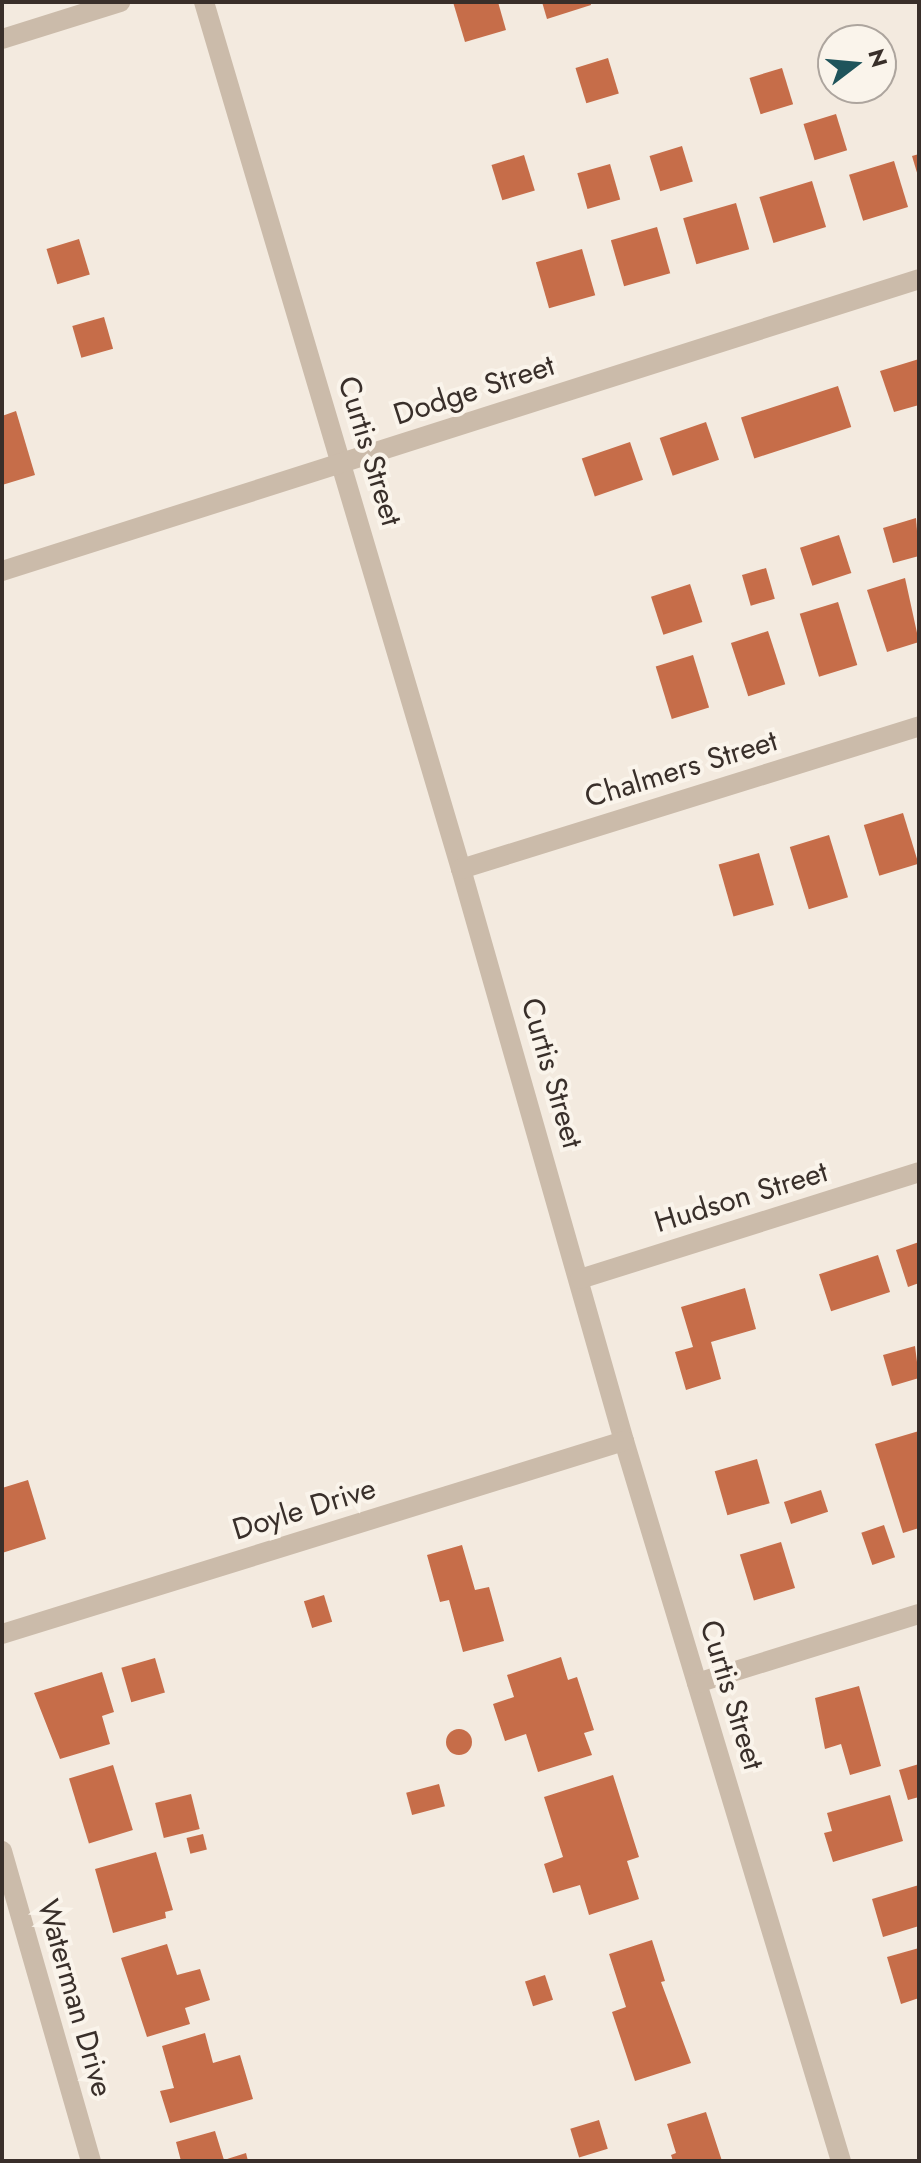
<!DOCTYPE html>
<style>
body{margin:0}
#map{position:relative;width:921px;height:2163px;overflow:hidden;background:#f3eadf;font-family:Jost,sans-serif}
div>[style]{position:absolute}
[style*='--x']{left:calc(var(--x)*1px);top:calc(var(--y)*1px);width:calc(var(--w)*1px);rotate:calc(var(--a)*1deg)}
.building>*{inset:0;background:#c66d49;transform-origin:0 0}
.round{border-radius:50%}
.minor>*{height:20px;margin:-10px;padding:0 10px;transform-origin:10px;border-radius:10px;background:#cbbbaa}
span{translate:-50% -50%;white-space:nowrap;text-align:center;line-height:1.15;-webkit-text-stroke:8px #faf4eb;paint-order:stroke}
.street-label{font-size:30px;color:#392f2a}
.frame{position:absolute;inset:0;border:4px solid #392f2a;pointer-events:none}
.north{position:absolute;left:817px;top:24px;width:80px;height:80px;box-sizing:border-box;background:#faf4eb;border:2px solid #ada59e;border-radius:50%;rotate:74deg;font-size:22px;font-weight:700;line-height:32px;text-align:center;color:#392f2a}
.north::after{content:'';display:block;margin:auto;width:28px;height:36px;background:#1f545b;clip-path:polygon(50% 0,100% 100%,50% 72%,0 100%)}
</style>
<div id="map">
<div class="building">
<div style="clip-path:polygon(453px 2px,498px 2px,506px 30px,465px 42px)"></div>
<div style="clip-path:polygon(542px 2px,590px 2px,591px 5px,547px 19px)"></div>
<div style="left:608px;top:58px;width:37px;height:34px;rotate:73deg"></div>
<div style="left:782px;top:68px;width:38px;height:34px;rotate:73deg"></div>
<div style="left:836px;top:114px;width:38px;height:34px;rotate:73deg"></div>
<div style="left:682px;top:146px;width:37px;height:34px;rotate:73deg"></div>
<div style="clip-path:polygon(919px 154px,919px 176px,918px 176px,912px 156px)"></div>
<div style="left:524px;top:155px;width:37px;height:34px;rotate:73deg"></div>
<div style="left:894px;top:161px;width:48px;height:47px;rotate:73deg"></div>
<div style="left:610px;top:164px;width:37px;height:34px;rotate:74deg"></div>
<div style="left:812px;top:181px;width:48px;height:55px;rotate:73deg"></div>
<div style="left:736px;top:203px;width:48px;height:55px;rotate:74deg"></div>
<div style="left:657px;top:227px;width:48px;height:48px;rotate:74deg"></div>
<div style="left:79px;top:239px;width:37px;height:34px;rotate:73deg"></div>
<div style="left:582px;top:249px;width:48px;height:48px;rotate:74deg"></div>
<div style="left:104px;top:317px;width:33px;height:33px;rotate:74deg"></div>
<div style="clip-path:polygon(919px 359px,919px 405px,894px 412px,880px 371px)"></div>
<div style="left:838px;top:386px;width:43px;height:102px;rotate:72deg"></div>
<div style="clip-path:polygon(16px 411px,35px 475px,2px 485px,2px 416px)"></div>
<div style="left:706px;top:422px;width:40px;height:49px;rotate:71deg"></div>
<div style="left:630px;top:442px;width:40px;height:51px;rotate:71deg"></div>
<div style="clip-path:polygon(916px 518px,919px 556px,893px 563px,883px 528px)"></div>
<div style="left:839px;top:535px;width:40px;height:41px;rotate:72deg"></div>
<div style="left:766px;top:568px;width:32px;height:25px;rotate:74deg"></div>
<div style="clip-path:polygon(905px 578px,919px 642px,887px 652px,867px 590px)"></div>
<div style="left:690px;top:584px;width:40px;height:41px;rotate:72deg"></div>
<div style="left:838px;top:602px;width:66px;height:40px;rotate:73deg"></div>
<div style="left:768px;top:631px;width:56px;height:39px;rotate:72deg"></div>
<div style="left:693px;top:655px;width:55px;height:39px;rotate:73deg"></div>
<div style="left:903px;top:813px;width:53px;height:41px;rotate:73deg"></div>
<div style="left:829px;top:835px;width:65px;height:41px;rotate:73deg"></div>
<div style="left:759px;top:853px;width:54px;height:42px;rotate:74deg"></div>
<div style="clip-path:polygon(919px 1242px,919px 1283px,908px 1287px,896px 1250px)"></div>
<div style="left:878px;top:1255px;width:39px;height:62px;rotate:72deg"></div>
<div style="clip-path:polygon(745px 1288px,756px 1329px,711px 1342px,721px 1379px,686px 1390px,675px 1352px,693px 1347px,681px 1307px)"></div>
<div style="clip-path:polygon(915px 1346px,919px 1378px,892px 1386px,883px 1355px)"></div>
<div style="clip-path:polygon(919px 1431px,919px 1528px,903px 1533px,875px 1444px)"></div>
<div style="left:757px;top:1459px;width:46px;height:44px;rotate:74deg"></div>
<div style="clip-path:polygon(28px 1480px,46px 1539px,2px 1553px,2px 1488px)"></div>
<div style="left:821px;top:1490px;width:23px;height:39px;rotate:72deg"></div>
<div style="left:884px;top:1525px;width:34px;height:24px;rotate:71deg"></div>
<div style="left:781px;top:1542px;width:48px;height:43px;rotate:73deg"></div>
<div style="clip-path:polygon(462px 1545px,475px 1590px,489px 1587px,504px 1641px,463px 1652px,449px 1600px,440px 1602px,427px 1555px)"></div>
<div style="left:324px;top:1595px;width:28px;height:21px;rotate:73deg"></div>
<div style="clip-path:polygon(561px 1657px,568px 1680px,577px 1677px,594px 1730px,584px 1733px,592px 1755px,538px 1772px,526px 1734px,505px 1741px,493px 1704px,514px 1697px,507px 1675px)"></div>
<div style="left:155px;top:1658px;width:36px;height:35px;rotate:74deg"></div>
<div style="clip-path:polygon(102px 1672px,114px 1712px,102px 1716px,110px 1744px,60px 1759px,34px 1693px)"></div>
<div style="clip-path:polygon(859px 1686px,881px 1766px,850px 1775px,841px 1744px,825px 1749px,815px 1698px)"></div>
<div class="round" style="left:446px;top:1729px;width:26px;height:26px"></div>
<div style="clip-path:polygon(919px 1764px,919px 1797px,908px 1800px,899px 1770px)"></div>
<div style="left:113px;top:1765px;width:68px;height:46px;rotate:73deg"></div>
<div style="clip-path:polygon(613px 1775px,639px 1857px,627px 1861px,639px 1899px,589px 1915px,580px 1885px,553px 1893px,544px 1864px,563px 1857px,544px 1797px)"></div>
<div style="left:439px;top:1784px;width:23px;height:34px;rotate:75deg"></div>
<div style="left:191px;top:1794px;width:36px;height:37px;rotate:76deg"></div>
<div style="clip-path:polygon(890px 1795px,903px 1841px,833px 1862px,824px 1833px,832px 1831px,827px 1813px)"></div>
<div style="left:203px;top:1834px;width:16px;height:17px;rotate:76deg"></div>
<div style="clip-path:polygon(156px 1852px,173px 1910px,165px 1912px,166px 1918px,113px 1933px,95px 1869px)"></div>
<div style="clip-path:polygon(919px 1885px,919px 1926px,883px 1937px,872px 1899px)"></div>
<div style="clip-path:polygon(652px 1940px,665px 1981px,661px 1982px,691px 2063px,635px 2081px,612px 2012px,626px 2007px,609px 1954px)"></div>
<div style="clip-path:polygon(167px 1944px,177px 1975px,200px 1969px,210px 2000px,185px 2008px,190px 2024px,147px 2037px,121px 1958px)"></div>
<div style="clip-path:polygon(919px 1948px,919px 1998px,901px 2004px,887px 1957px)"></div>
<div style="left:545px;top:1975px;width:26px;height:21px;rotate:72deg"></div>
<div style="clip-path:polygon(205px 2033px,213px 2063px,240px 2055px,253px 2099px,170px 2123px,160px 2091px,174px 2088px,162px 2046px)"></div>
<div style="clip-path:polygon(706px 2112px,722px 2161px,673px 2161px,671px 2155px,676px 2153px,667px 2124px)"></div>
<div style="left:599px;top:2120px;width:30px;height:30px;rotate:73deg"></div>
<div style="clip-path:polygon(215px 2131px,224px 2160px,246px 2153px,248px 2161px,181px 2161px,176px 2142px)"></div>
</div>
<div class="minor">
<div style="--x:204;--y:2;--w:904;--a:73.49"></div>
<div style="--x:461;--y:869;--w:595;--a:74.09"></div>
<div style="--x:624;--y:1441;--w:752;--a:73.23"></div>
<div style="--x:2;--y:39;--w:124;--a:-17.4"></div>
<div style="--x:2;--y:571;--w:962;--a:-17.66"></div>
<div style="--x:461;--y:869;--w:480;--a:-17.3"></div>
<div style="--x:580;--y:1279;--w:355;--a:-17.5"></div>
<div style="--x:2;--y:1634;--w:651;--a:-17.24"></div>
<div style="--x:697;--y:1683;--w:232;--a:-17.3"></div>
<div style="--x:2;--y:1851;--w:323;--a:74"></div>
</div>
<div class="street-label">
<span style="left:474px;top:390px;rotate:-18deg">Dodge Street</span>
<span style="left:370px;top:451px;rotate:73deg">Curtis Street</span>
<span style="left:681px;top:769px;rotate:-17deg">Chalmers Street</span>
<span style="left:552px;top:1073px;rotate:74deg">Curtis Street</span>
<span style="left:741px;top:1197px;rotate:-17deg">Hudson Street</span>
<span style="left:304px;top:1509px;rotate:-17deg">Doyle Drive</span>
<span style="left:732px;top:1695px;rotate:73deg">Curtis Street</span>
<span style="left:75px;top:1998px;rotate:74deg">Waterman Drive</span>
</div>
<div class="frame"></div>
<div class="north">N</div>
</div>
